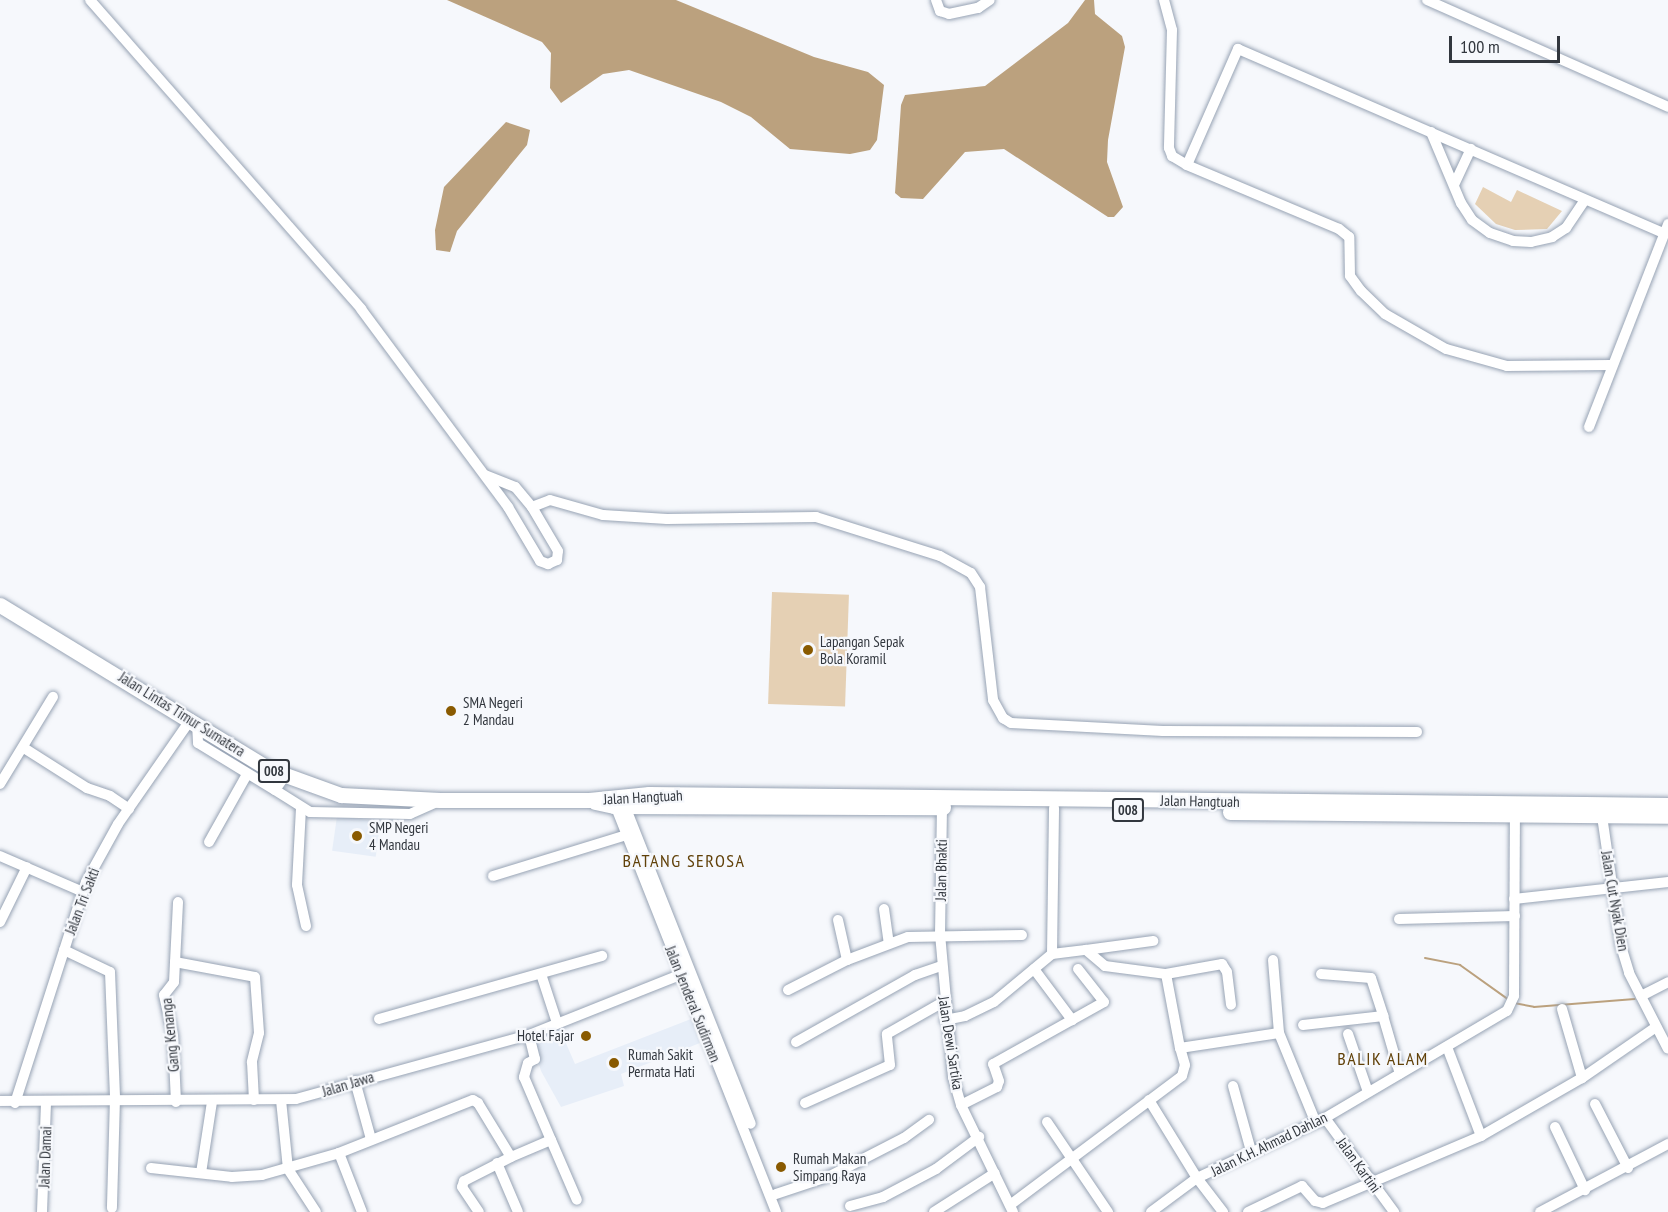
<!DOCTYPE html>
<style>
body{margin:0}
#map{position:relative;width:1668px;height:1212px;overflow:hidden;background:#f6f8fc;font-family:"PT Sans Narrow",sans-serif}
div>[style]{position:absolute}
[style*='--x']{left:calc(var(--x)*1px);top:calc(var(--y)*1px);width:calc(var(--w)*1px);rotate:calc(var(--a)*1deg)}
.built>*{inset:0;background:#e7eef8;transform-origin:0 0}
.green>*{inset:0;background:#e5d0b4;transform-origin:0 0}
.water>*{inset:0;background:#bba17e}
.stream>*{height:2px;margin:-1px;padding:0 1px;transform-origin:1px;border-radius:1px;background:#bba17e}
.roads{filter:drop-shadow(0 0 2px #97a3b4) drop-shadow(0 0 2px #97a3b4)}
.minor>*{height:10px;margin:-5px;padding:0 5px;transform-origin:5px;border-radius:5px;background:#fff}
.highway>*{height:15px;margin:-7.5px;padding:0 7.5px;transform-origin:7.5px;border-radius:7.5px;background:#fff}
.dots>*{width:16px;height:16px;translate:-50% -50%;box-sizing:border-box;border:3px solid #f6f8fc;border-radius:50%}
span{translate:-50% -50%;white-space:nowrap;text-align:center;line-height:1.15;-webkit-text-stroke:4.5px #f6f8fc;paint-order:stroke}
.shield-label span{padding:2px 4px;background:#f6f8fc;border:2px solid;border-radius:4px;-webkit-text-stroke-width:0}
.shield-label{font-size:14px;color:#32373e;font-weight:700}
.poi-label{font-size:15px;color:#32373e}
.left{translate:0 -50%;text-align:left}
.right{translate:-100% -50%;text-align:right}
.street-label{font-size:15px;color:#32373e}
.quarter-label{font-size:18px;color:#614109;letter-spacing:1.5px}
.scale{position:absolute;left:1449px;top:36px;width:111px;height:27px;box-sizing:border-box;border:3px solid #32373e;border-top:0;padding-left:8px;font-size:18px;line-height:21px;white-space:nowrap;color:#32373e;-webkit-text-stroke:4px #f6f8fc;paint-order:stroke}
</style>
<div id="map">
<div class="built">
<div style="left:337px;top:816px;width:44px;height:35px;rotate:8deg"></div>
<div style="clip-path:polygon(691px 1019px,700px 1043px,621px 1074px,624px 1086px,561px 1107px,541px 1071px,531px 1037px,558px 1025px,575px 1064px)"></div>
</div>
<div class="green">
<div style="clip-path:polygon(1483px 187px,1511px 202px,1517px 190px,1562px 211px,1547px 229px,1515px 230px,1496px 224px,1475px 204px)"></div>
<div style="left:772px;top:592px;width:77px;height:112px;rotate:2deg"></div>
</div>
<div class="water">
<div style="clip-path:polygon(447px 0,676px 0,814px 57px,868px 72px,884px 85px,877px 140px,870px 150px,850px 154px,790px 149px,751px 117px,721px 102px,629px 70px,603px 74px,561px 103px,550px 88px,551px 53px,542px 42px)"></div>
<div style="clip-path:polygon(1085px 0,1094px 0,1095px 14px,1122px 36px,1125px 47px,1108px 140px,1107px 162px,1123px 207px,1114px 217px,1108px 217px,1004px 149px,965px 152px,923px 199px,901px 198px,895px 193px,901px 105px,905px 95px,985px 86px,1068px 23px)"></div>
<div style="clip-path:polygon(506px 122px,530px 130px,527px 145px,457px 231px,450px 252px,436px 250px,435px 230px,444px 187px)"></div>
</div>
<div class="stream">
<div style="--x:1425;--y:958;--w:36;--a:11"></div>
<div style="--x:1460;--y:965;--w:60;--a:35.5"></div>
<div style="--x:1514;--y:1003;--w:20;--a:11"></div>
<div style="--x:1534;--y:1007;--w:101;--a:-4.5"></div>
</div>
<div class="roads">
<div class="minor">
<div style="--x:90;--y:0;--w:411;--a:48.7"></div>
<div style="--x:361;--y:309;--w:247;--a:53.4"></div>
<div style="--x:508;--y:507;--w:63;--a:59.3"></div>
<div style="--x:540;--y:561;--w:9;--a:21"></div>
<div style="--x:548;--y:564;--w:10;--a:-24"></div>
<div style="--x:557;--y:560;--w:9;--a:-84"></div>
<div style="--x:558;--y:551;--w:51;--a:-120.6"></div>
<div style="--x:532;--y:507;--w:26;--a:-130"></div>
<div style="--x:515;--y:487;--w:32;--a:-158"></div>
<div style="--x:936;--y:0;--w:12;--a:70"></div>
<div style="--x:940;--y:11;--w:9;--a:18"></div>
<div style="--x:949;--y:14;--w:30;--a:-12"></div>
<div style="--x:978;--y:8;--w:14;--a:-34"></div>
<div style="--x:1164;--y:0;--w:31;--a:75"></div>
<div style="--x:1172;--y:30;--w:118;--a:91.5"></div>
<div style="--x:1169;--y:148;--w:9;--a:69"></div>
<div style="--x:1172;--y:156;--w:17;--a:31"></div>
<div style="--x:1427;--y:0;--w:264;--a:23.9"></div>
<div style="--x:1431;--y:132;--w:77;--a:67.1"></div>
<div style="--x:1461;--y:203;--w:20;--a:57"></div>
<div style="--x:1472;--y:220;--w:22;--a:36"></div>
<div style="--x:1490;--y:233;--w:24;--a:19"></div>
<div style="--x:1513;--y:241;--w:18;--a:3"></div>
<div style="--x:1531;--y:242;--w:22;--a:-13"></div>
<div style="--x:1552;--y:237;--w:17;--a:-33"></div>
<div style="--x:1566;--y:228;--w:34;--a:-56"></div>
<div style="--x:1454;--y:185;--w:40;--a:-65"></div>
<div style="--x:1611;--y:365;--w:104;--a:179.4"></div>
<div style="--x:1507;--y:366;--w:63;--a:-164.4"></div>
<div style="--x:1446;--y:349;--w:70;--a:-150.2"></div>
<div style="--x:1385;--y:314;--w:33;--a:-136"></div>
<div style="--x:1361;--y:291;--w:19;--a:-126"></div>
<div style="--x:1350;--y:276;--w:39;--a:-91"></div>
<div style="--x:1349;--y:237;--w:13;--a:-141"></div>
<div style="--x:1339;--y:229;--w:165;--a:-157.2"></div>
<div style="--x:1187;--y:165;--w:127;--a:-66.3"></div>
<div style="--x:1238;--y:49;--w:464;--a:23.4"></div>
<div style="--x:1589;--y:427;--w:218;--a:-68.7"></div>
<div style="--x:532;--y:507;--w:19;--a:-21"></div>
<div style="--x:550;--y:500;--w:55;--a:15.8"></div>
<div style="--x:603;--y:515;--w:64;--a:3.6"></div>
<div style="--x:667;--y:519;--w:149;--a:-0.8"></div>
<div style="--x:816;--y:517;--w:130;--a:17.5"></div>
<div style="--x:940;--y:556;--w:35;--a:29"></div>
<div style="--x:971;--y:573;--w:17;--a:57"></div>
<div style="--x:980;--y:587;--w:114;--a:83.4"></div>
<div style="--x:993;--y:700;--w:21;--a:61"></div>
<div style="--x:1003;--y:718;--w:9;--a:32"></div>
<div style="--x:1011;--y:723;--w:152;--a:3"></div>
<div style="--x:1163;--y:731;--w:254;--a:0.2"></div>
<div style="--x:197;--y:723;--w:20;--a:87"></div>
<div style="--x:198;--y:743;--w:90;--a:31.4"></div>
<div style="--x:24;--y:748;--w:75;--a:32.4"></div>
<div style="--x:87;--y:788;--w:24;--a:19"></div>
<div style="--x:110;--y:796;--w:23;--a:34"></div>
<div style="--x:285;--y:776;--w:17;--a:126"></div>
<div style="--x:275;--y:790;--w:41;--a:32.2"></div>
<div style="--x:310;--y:812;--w:100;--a:1.1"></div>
<div style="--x:410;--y:814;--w:32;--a:-24"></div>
<div style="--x:0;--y:784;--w:102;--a:-58.7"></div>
<div style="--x:613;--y:800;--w:443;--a:68.4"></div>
<div style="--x:623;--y:801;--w:347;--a:68.4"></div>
<div style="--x:942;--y:807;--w:127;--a:90.9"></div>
<div style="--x:940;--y:934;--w:144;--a:84.8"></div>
<div style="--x:953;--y:1077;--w:29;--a:74"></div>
<div style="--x:961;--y:1105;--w:119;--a:64.1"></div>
<div style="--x:301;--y:808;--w:77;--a:93"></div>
<div style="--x:297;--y:885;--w:42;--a:77.6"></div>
<div style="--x:1602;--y:816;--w:131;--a:81.7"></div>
<div style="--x:1621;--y:946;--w:28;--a:73"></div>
<div style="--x:1629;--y:973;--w:85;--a:62.8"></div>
<div style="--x:209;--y:842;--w:76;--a:-60.7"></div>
<div style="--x:0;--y:856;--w:90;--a:23.4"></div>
<div style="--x:493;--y:876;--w:139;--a:-17.1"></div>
<div style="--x:1514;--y:899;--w:155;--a:-6.3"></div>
<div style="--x:884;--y:909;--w:34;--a:82"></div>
<div style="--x:1399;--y:919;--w:116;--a:-1.5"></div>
<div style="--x:838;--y:920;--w:41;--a:77.3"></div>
<div style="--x:0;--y:922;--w:61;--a:-63.9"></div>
<div style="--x:64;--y:950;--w:51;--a:25.6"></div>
<div style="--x:110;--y:972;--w:126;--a:87.7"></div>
<div style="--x:115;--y:1098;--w:110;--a:91.6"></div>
<div style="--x:1086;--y:950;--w:68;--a:-7.7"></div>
<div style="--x:1052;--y:954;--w:146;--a:-89.2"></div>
<div style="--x:1273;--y:960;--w:73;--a:85.3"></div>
<div style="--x:1279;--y:1033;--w:97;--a:67.7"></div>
<div style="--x:175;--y:962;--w:81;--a:10.6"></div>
<div style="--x:255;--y:977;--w:56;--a:85.9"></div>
<div style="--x:259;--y:1033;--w:30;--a:104"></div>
<div style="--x:252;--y:1062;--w:38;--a:87"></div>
<div style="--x:1034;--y:969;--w:64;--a:53.3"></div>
<div style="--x:541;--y:974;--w:52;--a:71.9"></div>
<div style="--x:1321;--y:974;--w:50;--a:4.6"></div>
<div style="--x:1371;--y:978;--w:40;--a:72"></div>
<div style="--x:788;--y:990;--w:66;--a:-27"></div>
<div style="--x:847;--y:960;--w:65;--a:-20.7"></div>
<div style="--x:908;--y:937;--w:114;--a:-1"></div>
<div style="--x:1641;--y:996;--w:30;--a:-27"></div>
<div style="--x:1562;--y:1009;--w:72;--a:73.8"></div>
<div style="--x:379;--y:1019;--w:232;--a:-15.8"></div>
<div style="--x:945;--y:1020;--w:20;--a:-11"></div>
<div style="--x:965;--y:1016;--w:32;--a:-26"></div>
<div style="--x:994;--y:1002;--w:75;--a:-39.6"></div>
<div style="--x:1052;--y:954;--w:34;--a:-7"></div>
<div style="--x:1086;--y:950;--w:25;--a:40"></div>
<div style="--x:1105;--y:966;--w:62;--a:7.5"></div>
<div style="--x:1303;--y:1025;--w:81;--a:-6.4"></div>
<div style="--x:1383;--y:1016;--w:60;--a:73.7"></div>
<div style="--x:1348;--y:1034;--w:61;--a:71"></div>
<div style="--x:529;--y:1035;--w:25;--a:76"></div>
<div style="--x:535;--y:1059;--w:8;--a:150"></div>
<div style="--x:528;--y:1063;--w:15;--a:106"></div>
<div style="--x:524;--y:1077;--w:69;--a:66.8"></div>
<div style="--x:796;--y:1042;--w:137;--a:-29.4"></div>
<div style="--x:915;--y:975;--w:28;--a:-19"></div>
<div style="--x:1447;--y:1047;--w:95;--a:69.1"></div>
<div style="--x:1180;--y:1048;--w:75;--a:-100.7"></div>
<div style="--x:1166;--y:974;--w:57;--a:-10.1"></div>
<div style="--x:1222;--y:964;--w:9;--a:58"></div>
<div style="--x:1227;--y:972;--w:33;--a:83"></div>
<div style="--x:355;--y:1081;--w:60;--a:74.6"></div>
<div style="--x:1233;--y:1086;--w:67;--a:74.5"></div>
<div style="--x:281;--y:1100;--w:69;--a:84.2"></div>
<div style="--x:288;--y:1169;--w:51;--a:56.9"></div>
<div style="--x:1149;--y:1100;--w:92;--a:58.4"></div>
<div style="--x:1197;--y:1178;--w:43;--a:52.6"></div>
<div style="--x:0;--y:1101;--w:296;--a:-0.4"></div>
<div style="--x:296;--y:1099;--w:242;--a:-15.4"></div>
<div style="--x:529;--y:1035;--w:162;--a:-21.7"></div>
<div style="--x:176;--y:1102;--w:66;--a:-92.6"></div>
<div style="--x:173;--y:1036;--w:42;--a:-102.4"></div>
<div style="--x:164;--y:995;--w:16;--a:-52"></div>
<div style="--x:174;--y:982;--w:80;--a:-87.1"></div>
<div style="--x:15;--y:1103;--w:232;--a:-72.2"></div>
<div style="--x:86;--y:882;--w:66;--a:-61.1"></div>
<div style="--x:118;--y:824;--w:128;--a:-55.2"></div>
<div style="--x:805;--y:1103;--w:93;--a:-24.1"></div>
<div style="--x:890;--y:1065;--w:31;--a:-96"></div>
<div style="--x:887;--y:1034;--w:64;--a:-29.7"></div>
<div style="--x:1595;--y:1104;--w:72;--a:62.7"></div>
<div style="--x:961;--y:1105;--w:40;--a:-26.6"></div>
<div style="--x:997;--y:1087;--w:6;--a:-72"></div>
<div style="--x:999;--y:1081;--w:18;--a:-109"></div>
<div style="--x:993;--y:1064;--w:127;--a:-29.2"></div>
<div style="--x:1104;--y:1002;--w:42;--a:-128.2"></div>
<div style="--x:1325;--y:1118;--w:117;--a:53.7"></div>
<div style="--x:1047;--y:1122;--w:109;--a:55.9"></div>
<div style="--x:1555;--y:1127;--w:70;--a:64.5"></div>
<div style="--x:339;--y:1153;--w:63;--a:68.7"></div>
<div style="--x:511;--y:1157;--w:43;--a:-23"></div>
<div style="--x:551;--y:1140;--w:65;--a:66.6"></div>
<div style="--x:497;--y:1163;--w:53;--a:66.8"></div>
<div style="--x:151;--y:1168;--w:81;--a:6.3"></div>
<div style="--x:232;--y:1177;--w:30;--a:-4"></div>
<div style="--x:262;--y:1175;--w:80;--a:-15.9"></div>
<div style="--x:339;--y:1153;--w:144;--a:-21.6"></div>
<div style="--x:473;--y:1100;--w:6;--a:31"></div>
<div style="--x:478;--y:1103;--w:63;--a:58.6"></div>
<div style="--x:511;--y:1157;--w:53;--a:152.9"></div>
<div style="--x:464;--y:1181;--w:6;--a:108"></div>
<div style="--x:462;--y:1187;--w:30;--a:56"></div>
<div style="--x:201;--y:1173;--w:72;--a:-81.2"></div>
<div style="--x:776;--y:1194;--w:57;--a:-18.4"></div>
<div style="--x:830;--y:1176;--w:83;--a:-27.2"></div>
<div style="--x:904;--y:1138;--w:31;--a:-36"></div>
<div style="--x:1010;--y:1205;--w:215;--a:-36.9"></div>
<div style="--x:1182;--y:1076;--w:11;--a:-75"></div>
<div style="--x:1185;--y:1065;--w:18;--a:-106"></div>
<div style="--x:1180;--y:1048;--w:100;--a:-8.6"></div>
<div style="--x:850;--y:1206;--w:34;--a:-15"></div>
<div style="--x:883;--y:1197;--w:60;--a:-27.8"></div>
<div style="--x:936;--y:1169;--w:54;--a:-36.7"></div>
<div style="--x:42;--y:1212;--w:110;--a:-87.9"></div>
<div style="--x:934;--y:1212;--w:72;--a:-32.6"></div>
<div style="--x:1151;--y:1212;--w:57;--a:-36.5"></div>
<div style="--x:1197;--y:1178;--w:141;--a:-25.1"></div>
<div style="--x:1325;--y:1118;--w:211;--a:-30.5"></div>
<div style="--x:1507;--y:1011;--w:17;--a:-65"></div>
<div style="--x:1514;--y:996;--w:179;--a:-89.7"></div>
<div style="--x:1248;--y:1212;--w:60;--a:-25.7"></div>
<div style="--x:1302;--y:1186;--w:20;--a:49"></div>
<div style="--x:1315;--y:1201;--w:8;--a:14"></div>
<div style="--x:1323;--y:1203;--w:172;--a:-23"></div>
<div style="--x:1481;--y:1136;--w:116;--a:-29.9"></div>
<div style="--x:1582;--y:1078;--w:90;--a:-34.6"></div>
<div style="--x:1540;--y:1212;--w:145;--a:-28"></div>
</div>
<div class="highway">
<div style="--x:0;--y:605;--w:315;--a:31.4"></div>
<div style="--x:269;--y:769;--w:77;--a:19.9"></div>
<div style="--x:341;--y:795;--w:99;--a:2.9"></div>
<div style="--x:440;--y:800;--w:149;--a:0"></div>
<div style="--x:589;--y:800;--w:60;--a:-5.7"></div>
<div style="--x:649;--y:794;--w:1019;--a:0.62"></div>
<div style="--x:595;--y:802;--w:19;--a:12"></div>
<div style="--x:614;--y:806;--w:329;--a:0.2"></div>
<div style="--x:1230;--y:812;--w:438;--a:0.5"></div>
</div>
</div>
<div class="dots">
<div style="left:808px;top:650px;background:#895a00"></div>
<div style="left:451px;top:711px;background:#895a00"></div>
<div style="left:357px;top:836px;background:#895a00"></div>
<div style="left:586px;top:1036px;background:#895a00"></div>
<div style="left:614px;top:1063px;background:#895a00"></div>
<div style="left:781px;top:1167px;background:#895a00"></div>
</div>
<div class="shield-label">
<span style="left:274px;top:771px">008</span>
<span style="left:1128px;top:810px">008</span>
</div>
<div class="poi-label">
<span class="left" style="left:820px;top:650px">Lapangan Sepak<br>Bola Koramil</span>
<span class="left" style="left:463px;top:711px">SMA Negeri<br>2 Mandau</span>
<span class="left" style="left:369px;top:836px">SMP Negeri<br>4 Mandau</span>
<span class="right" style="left:574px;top:1036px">Hotel Fajar</span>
<span class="left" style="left:628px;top:1063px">Rumah Sakit<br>Permata Hati</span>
<span class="left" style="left:793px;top:1167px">Rumah Makan<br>Simpang Raya</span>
</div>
<div class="street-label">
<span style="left:182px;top:714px;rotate:32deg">Jalan Lintas Timur Sumatera</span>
<span style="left:643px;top:797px;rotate:-3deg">Jalan Hangtuah</span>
<span style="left:1200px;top:801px;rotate:1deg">Jalan Hangtuah</span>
<span style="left:941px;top:870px;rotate:-89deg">Jalan Bhakti</span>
<span style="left:82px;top:901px;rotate:-69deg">Jalan Tri Sakti</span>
<span style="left:1615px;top:901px;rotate:80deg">Jalan Cut Nyak Dien</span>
<span style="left:693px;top:1004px;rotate:68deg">Jalan Jenderal Sudirman</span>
<span style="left:170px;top:1035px;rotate:-96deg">Gang Kenanga</span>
<span style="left:951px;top:1043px;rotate:81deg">Jalan Dewi Sartika</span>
<span style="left:348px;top:1084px;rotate:-17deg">Jalan Jawa</span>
<span style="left:1269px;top:1144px;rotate:-26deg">Jalan K.H. Ahmad Dahlan</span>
<span style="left:45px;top:1157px;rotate:-88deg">Jalan Damai</span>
<span style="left:1359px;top:1165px;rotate:54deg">Jalan Kartini</span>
</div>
<div class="quarter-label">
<span style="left:684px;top:861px">BATANG SEROSA</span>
<span style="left:1383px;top:1059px">BALIK ALAM</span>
</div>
<div class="scale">100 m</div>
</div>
